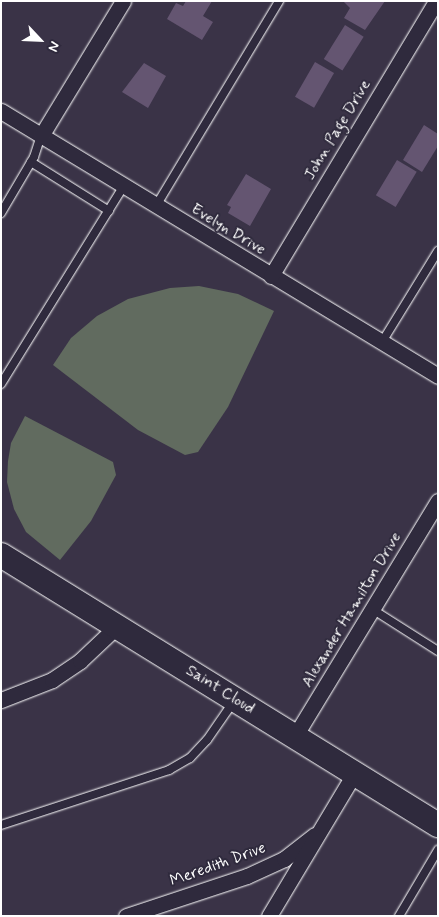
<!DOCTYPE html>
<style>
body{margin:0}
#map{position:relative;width:439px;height:917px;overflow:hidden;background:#3a3347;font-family:Mynerve,sans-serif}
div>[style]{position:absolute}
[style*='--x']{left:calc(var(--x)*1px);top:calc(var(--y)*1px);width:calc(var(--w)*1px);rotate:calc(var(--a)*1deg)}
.green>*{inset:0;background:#616b5f}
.building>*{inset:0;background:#645571;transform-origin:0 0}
.roads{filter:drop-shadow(0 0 1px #fff) drop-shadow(0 0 1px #fff)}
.service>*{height:8px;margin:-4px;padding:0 4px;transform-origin:4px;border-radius:4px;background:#2f2a3d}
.minor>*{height:15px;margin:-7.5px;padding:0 7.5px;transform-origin:7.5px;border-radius:7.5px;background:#2f2a3d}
.primary>*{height:24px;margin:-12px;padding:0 12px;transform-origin:12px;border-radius:12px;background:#2f2a3d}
span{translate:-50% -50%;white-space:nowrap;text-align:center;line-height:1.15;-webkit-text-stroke:4px #2f2a3d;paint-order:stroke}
.street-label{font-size:16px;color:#fff}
.frame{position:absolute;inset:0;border:2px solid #fff;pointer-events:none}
.north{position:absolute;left:15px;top:15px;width:50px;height:50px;-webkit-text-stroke:4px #2f2a3d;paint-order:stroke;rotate:115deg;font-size:14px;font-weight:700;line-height:20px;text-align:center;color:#fff}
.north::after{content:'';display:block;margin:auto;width:18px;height:22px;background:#fff;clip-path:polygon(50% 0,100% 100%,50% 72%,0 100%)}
</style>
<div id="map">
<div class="green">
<div style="clip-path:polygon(199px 286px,238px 294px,274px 311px,228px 407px,198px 452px,185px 455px,138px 430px,53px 365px,71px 338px,97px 316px,128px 299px,170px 288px)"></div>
<div style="clip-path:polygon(25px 416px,113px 462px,116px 475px,91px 521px,60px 560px,26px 532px,14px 509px,7px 482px,8px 461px,11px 443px)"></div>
</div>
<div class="building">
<div style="clip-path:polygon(186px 1px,212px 1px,203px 16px,213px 22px,202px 40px,167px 19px,176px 3px,183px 6px)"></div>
<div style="clip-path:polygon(343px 1px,385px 1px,365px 30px,344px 18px,350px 8px)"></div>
<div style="left:345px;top:25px;width:22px;height:40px;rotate:32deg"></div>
<div style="left:315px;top:62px;width:22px;height:40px;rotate:30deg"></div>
<div style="clip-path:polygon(144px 63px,166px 76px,148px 108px,122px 92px)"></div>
<div style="clip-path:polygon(424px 125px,438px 134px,438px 146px,422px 172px,403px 160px)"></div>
<div style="left:397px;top:160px;width:23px;height:41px;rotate:31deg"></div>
<div style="clip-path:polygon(246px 174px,271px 189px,250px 226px,228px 213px,231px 207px,227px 205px)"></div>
</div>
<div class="roads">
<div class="service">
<div style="--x:31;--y:162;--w:92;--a:32.1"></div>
<div style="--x:156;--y:206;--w:239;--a:-59"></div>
<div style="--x:1;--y:213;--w:65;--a:-59.5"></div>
<div style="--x:34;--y:157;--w:22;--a:-72"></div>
<div style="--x:382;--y:342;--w:107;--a:-58.4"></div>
<div style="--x:1;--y:384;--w:233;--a:-58.2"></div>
<div style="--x:372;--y:609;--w:78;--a:32.5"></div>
<div style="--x:1;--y:825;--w:177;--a:-18.1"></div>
<div style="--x:169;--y:770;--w:24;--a:-30"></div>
<div style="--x:190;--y:758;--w:25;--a:-47"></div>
<div style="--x:207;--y:740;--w:47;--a:-55.3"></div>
<div style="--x:399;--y:916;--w:77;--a:-59.4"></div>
</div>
<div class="minor">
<div style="--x:1;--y:111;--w:511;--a:31.23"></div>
<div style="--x:41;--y:136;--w:158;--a:-58.7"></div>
<div style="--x:271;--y:276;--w:321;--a:-59"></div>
<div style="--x:1;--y:700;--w:55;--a:-21.4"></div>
<div style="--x:52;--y:680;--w:34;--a:-34"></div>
<div style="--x:80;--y:661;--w:51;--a:-43.4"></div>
<div style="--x:295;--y:736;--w:275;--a:-58.7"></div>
<div style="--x:126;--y:916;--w:127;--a:-18.3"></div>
<div style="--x:247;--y:876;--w:41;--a:-24.7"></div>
<div style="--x:284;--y:859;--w:39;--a:-38"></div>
<div style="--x:269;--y:916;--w:165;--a:-59.1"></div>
</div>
<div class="primary">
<div style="--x:1;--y:555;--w:514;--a:31.71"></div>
</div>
</div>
<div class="street-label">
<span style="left:338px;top:130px;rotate:-59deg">John Page Drive</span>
<span style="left:228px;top:230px;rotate:31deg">Evelyn Drive</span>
<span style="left:352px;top:610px;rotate:-59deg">Alexander Hamilton Drive</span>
<span style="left:220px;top:690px;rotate:32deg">Saint Cloud</span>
<span style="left:218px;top:865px;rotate:-20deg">Meredith Drive</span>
</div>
<div class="frame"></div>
<div class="north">N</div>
</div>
